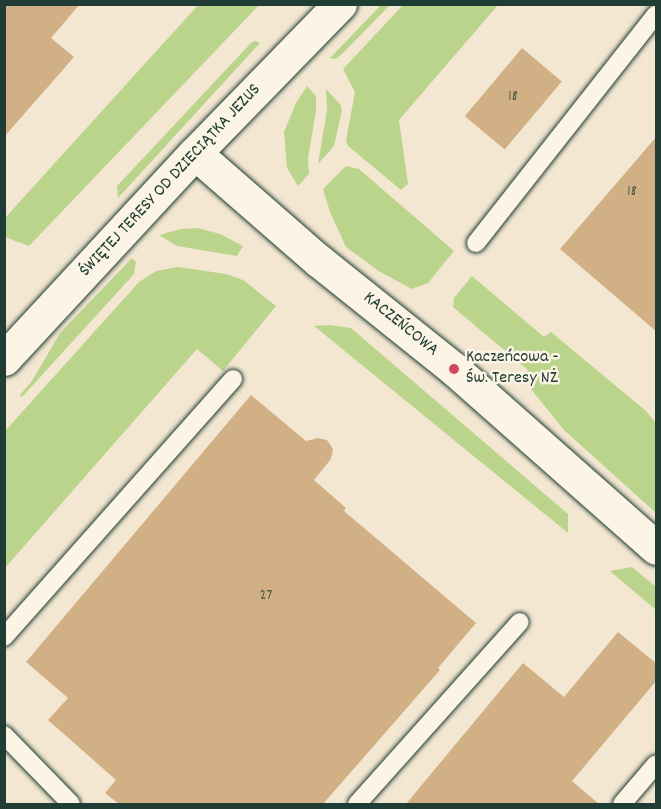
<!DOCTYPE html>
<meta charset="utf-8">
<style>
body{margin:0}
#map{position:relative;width:661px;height:809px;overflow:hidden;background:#f4e7d2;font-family:Dekko,sans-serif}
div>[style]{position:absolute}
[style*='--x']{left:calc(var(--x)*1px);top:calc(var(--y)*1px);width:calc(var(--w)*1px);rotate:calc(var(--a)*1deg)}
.green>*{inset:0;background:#bbd48c}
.building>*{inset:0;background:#d2b085;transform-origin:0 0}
.roads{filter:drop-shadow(0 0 2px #1f3d34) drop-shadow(0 0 2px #1f3d34)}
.lane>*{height:18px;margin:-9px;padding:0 9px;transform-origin:9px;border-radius:9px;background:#fcf5e5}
.secondary>*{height:33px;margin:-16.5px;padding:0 16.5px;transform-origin:16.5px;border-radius:16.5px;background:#fcf5e5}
.dots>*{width:16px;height:16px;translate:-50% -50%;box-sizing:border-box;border:3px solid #fcf5e5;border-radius:50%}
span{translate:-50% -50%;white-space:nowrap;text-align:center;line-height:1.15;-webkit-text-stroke:5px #fcf5e5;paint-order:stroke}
.number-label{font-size:15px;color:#4c5a48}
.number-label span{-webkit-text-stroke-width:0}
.street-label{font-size:18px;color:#1f3d34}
.poi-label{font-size:18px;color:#1f3d34}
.left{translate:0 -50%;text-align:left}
.frame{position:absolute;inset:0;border:6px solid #1f3d34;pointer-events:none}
</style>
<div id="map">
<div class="green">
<div style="clip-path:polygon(404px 4px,498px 5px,399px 120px,408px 184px,401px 190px,348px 146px,346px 140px,355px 92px,343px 69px)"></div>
<div style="clip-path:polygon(198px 5px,259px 5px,29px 246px,5px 237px,5px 218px)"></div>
<div style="clip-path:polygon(381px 5px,390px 5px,344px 52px,336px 59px,330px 58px)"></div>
<div style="clip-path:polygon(255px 41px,260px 43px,118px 198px,117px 186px,251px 43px)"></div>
<div style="clip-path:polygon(307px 86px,316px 96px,316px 111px,308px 158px,309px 174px,298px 186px,287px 168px,284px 132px,296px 103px)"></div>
<div style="clip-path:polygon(326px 89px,340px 104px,342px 110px,334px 146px,318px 164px,327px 110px)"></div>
<div style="clip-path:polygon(346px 166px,359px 169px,454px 251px,428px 283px,412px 289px,380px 272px,346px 247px,330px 212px,323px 189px)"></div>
<div style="clip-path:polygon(198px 228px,220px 234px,243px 246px,237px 256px,177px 246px,159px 235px,181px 229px)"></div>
<div style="clip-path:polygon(132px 258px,136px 262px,134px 274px,22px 397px,20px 395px,32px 381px,60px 333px)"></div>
<div style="clip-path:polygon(178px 267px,226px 274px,243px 280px,276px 306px,223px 371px,197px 349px,5px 568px,5px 431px,139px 282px,156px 271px)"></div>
<div style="clip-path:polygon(472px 276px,544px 337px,551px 332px,646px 411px,656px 423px,656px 513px,564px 430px,522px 378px,528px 370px,453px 307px,454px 298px)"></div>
<div style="clip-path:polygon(330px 325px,351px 328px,568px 514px,568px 533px,314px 326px)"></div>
<div style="clip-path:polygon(632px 567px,656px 587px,656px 610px,610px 571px)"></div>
</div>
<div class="building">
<div style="clip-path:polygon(4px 4px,80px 4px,51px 38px,74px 57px,4px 137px)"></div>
<div style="left:522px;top:48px;width:52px;height:89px;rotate:40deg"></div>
<div style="clip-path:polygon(657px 136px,657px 332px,560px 249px)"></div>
<div style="clip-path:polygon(251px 395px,306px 441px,318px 438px,327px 440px,333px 449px,331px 459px,314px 480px,346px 508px,344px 511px,476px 623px,438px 668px,440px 670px,323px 804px,119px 804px,105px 793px,116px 780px,48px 720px,68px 698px,26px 662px)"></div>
<div style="clip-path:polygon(618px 632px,657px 664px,657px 680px,572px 781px,599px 804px,406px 804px,523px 663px,564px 697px)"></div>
</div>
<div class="roads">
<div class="lane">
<div style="--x:476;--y:243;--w:291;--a:-51.8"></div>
<div style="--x:4;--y:637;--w:345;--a:-48.4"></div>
<div style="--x:4;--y:735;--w:96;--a:45.8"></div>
<div style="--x:357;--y:804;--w:244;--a:-48.2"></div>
<div style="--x:622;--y:804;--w:52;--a:-49.6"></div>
</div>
<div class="secondary">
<div style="--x:195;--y:153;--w:164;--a:41.1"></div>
<div style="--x:319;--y:261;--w:173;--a:38.7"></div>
<div style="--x:454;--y:369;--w:270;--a:41.5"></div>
<div style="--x:4;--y:359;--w:281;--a:-47.2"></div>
<div style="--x:195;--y:153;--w:208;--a:-45.8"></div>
</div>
</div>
<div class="dots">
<div style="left:454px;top:369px;background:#d1495b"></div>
</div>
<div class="number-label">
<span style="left:513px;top:98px">18</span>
<span style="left:632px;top:193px">18</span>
<span style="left:266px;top:597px">27</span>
</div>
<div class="street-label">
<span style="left:171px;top:181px;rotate:-47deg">ŚWIĘTEJ TERESY OD DZIECIĄTKA JEZUS</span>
<span style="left:400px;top:325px;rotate:39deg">KACZEŃCOWA</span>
</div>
<div class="poi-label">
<span class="left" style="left:466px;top:369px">Kaczeńcowa -<br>Św. Teresy NŻ</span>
</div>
<div class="frame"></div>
</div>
